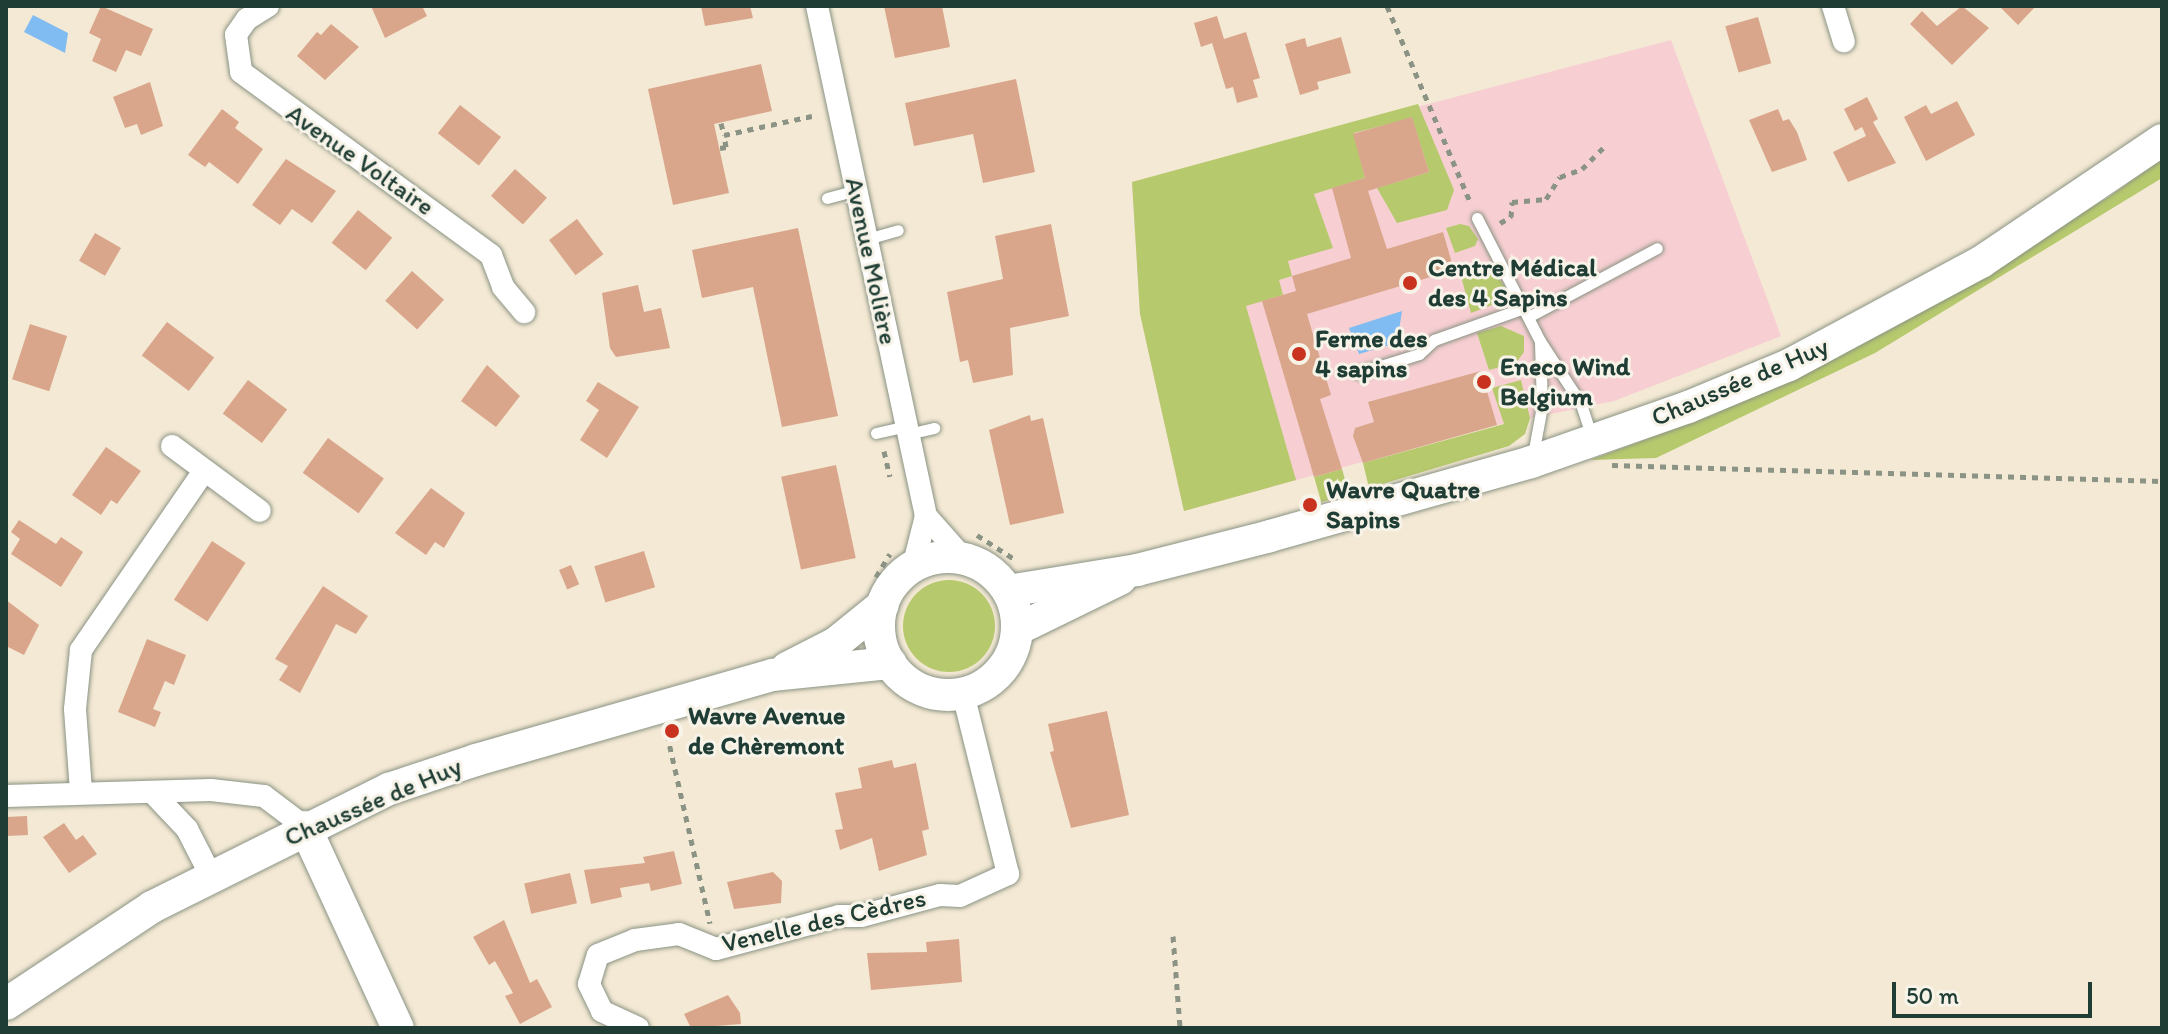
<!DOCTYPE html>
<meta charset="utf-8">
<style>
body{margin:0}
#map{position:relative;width:2168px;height:1034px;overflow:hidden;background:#f4e9d4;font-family:Itim,sans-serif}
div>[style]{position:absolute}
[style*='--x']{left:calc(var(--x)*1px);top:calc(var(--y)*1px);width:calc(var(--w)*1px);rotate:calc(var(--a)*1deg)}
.built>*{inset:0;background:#f7cfd2}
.green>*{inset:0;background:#b7c96d;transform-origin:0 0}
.round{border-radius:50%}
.water>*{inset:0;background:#80bcf2}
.building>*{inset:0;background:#d9a68b;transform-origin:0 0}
.path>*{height:5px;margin-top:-2.5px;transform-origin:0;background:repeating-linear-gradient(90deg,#8a9384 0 6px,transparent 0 12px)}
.roads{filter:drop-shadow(0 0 2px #8a9384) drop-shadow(0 0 2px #8a9384)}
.lane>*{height:11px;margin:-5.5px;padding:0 5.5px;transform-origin:5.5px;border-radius:5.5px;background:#fff}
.street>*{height:22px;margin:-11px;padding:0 11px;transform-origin:11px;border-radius:11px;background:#fff}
.secondary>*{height:32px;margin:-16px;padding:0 16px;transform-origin:16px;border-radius:16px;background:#fff}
.secondary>.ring{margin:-16px;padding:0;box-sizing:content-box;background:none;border:32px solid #fff;border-radius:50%}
.dots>*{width:22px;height:22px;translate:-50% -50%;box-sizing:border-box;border:4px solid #f7f3e8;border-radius:50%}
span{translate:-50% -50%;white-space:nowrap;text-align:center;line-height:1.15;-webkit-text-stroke:6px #f7f3e8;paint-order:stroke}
.street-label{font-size:26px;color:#1f3d34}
.poi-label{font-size:26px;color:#1f3d34;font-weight:700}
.left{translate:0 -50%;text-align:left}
.frame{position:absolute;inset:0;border:8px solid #1f3d34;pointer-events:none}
.scale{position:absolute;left:1892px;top:982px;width:200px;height:36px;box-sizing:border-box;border:4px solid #1f3d34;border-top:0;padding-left:10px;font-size:24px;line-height:28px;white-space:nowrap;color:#1f3d34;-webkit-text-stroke:6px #f7f3e8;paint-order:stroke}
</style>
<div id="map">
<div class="built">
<div style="clip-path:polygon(1671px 40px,1781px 336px,1614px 401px,1497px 425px,1184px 511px,1140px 314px,1132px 182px)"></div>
</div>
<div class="green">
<div style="clip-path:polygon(1418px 104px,1454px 190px,1447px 210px,1397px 223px,1377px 188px,1429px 172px,1412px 118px,1354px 133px,1365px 178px,1314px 194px,1333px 248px,1288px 261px,1292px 276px,1279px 280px,1283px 295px,1246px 306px,1296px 480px,1184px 511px,1140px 314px,1132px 182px)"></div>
<div style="clip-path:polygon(2162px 159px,2162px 178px,1875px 353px,1656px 458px,1590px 460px,1712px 415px,1889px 330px,2110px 196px)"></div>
<div style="clip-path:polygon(1460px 224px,1469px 226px,1478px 239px,1475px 246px,1455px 253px,1446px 228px)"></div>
<div style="clip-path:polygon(1488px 262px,1505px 287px,1505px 300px,1471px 313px,1459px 269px)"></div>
<div style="clip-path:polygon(1501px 326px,1524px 336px,1524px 352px,1516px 363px,1489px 370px,1477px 333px)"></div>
<div style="clip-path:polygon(1521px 380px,1530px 418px,1525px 434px,1509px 446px,1369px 488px,1363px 463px,1504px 424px,1492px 388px)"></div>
<div style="left:1342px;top:469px;width:26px;height:29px;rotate:74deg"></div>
<div class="round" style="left:903px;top:580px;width:92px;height:92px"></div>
</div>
<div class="water">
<div style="clip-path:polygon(33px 15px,68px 33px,65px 53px,24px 32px)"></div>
<div style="clip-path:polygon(1402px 311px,1397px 343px,1359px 354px,1349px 328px)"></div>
</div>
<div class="building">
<div style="clip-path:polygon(101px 6px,153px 29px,141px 56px,126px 50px,116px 72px,92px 61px,101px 39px,89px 33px)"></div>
<div style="clip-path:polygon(371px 6px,422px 6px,427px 16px,385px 38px)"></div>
<div style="clip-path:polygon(701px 6px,750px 6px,753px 18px,705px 26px)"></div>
<div style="clip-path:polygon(884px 6px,942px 6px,950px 47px,895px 58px)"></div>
<div style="clip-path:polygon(1962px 6px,1989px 28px,1952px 65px,1910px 24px,1922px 11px,1937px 26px)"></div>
<div style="clip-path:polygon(1999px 6px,2036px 6px,2018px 25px)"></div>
<div style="clip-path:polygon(1217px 16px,1224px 39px,1246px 32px,1260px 78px,1253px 80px,1258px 97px,1237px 103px,1233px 87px,1226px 89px,1212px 43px,1201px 47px,1194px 23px)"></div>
<div style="left:1758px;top:17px;width:48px;height:34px;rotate:74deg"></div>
<div style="clip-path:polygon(331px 24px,359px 47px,325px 80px,297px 56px,317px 32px,321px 35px)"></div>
<div style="clip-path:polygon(1341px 37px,1351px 73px,1317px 82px,1319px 89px,1300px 95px,1285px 44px,1305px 38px,1307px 47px)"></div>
<div style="clip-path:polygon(761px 64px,772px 111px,714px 124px,729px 193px,673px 205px,648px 89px)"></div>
<div style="clip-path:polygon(1016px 79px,1035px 172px,983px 183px,973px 134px,914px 146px,905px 103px)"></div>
<div style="clip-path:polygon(150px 82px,163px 126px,141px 135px,137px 124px,125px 128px,113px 97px)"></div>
<div style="clip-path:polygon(1867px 97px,1878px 119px,1873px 122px,1896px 163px,1848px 182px,1833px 152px,1866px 136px,1862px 127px,1855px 131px,1844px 109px)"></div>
<div style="clip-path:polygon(1957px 101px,1975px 135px,1926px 161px,1904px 117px,1926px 105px,1931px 114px)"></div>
<div style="left:460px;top:105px;width:52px;height:36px;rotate:38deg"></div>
<div style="clip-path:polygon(222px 109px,239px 122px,235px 128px,263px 149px,238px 184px,209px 162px,205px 167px,188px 155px)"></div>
<div style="clip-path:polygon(1778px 109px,1783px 121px,1789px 119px,1797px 132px,1807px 160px,1772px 172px,1749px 120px)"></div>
<div style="clip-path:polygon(1412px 117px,1429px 172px,1368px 191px,1387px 249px,1443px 232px,1454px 270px,1307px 314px,1331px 395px,1320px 399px,1342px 469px,1314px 477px,1262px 301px,1296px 291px,1292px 276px,1351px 258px,1332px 188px,1365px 178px,1353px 134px)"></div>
<div style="clip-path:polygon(286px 159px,336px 191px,312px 223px,292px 209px,280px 225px,252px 205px)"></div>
<div style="left:515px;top:169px;width:43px;height:36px;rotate:42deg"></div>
<div style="left:358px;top:210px;width:44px;height:42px;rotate:39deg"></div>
<div style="left:577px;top:219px;width:44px;height:35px;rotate:53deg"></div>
<div style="clip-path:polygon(1051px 224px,1069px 316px,1010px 328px,1013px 375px,973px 383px,968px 360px,960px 362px,947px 292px,1003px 279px,995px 236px)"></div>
<div style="clip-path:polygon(798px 228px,838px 416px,782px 427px,753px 287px,702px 298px,692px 250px)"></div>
<div style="left:95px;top:233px;width:30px;height:32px;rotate:30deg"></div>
<div style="left:412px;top:271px;width:43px;height:40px;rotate:42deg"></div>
<div style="clip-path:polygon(638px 285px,644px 312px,661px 308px,670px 348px,616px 357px,610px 348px,602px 293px)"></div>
<div style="left:167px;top:322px;width:59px;height:42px;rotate:37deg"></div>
<div style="left:30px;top:324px;width:39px;height:58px;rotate:18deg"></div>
<div style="clip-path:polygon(487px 365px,520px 396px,496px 427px,461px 401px)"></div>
<div style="clip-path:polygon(1481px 371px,1497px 425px,1363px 463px,1353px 436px,1355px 428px,1374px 422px,1368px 402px)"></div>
<div style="left:248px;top:380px;width:49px;height:42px;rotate:37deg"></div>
<div style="clip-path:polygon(598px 382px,639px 407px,607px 458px,580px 440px,599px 410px,586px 401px)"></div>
<div style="clip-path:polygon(1030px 415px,1031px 421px,1043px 418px,1064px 513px,1010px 525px,989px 430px)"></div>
<div style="left:328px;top:438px;width:69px;height:43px;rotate:36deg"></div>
<div style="clip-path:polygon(106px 447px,141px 471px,117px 504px,111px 500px,101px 515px,72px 495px)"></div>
<div style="left:836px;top:465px;width:95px;height:56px;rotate:78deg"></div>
<div style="clip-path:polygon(431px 488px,465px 513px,444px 548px,435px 542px,426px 555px,395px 533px)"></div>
<div style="clip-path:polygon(19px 520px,56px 544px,61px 537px,83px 552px,61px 587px,11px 554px,20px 539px,11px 532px)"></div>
<div style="left:212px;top:541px;width:40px;height:70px;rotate:33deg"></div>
<div style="left:644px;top:551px;width:38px;height:52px;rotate:73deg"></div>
<div style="left:571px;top:565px;width:21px;height:13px;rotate:67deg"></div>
<div style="clip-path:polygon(323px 586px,368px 616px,356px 634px,336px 624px,300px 693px,279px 680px,288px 666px,275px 659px)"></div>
<div style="clip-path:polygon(6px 600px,39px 625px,24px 655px,6px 646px)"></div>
<div style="clip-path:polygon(147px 639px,186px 655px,174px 685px,165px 681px,153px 709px,161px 712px,155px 727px,118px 712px)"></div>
<div style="clip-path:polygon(1107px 711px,1129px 815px,1071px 828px,1050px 752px,1054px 751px,1048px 724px)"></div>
<div style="clip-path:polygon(892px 760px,894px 768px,916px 763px,929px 829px,922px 831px,927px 855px,879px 871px,872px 838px,840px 850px,835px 830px,843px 829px,835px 793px,862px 788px,858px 768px)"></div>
<div style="left:27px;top:816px;width:19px;height:21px;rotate:87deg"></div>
<div style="clip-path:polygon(64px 823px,76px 840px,83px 835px,97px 854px,69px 873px,43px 837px)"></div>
<div style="clip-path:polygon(674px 851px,682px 884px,651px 891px,649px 883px,620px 888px,622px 897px,591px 904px,584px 870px,645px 863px,643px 857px)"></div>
<div style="clip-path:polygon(773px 872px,782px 881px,781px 903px,734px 909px,727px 882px)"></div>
<div style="left:570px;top:873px;width:31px;height:47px;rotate:77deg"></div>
<div style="clip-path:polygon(504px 920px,530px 983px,537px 979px,552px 1007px,520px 1024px,505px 996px,513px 993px,495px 961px,489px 965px,473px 937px)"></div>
<div style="clip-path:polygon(959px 939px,962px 982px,871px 990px,867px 953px,927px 952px,926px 942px)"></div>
<div style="clip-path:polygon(728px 995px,740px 1013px,741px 1024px,691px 1028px,684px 1014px)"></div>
</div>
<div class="path">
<div style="--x:1387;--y:6;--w:215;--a:67"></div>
<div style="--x:721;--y:123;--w:12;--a:76"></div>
<div style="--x:724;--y:135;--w:90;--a:-12.2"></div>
<div style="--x:720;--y:148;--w:6;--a:-9"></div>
<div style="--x:726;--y:147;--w:12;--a:-99"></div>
<div style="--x:1500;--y:223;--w:13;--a:-29"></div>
<div style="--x:1511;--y:217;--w:15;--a:-86"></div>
<div style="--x:1512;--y:202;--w:34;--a:-5"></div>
<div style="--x:1546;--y:199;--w:26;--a:-58"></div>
<div style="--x:1560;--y:177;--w:23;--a:-20"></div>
<div style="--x:1582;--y:169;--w:30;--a:-45"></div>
<div style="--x:884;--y:451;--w:26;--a:77"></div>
<div style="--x:1612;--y:465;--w:550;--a:1.67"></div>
<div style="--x:977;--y:535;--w:46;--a:32.7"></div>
<div style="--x:876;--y:577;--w:27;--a:-59"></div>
<div style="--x:667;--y:734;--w:194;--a:77.2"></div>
<div style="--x:1173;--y:936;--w:92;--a:85.6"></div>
</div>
<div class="roads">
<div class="lane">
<div style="--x:827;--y:198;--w:31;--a:-15"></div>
<div style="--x:1477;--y:218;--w:138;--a:62.9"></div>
<div style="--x:1540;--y:341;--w:75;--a:56.9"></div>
<div style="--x:1581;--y:404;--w:38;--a:72"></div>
<div style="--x:867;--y:239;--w:32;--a:-16"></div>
<div style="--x:1528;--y:317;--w:146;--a:-28.1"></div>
<div style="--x:1358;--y:373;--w:64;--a:-17.3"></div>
<div style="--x:1419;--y:354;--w:21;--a:-43"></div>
<div style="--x:1434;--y:340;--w:96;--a:-19.6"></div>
<div style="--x:876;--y:433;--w:31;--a:-13"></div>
<div style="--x:908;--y:434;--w:27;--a:-13"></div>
<div style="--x:1533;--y:455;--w:50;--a:-79.6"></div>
<div style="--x:1542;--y:406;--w:65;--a:-91.8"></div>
</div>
<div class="street">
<div style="--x:268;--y:6;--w:25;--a:148"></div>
<div style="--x:247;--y:19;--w:19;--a:125"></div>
<div style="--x:236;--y:35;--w:37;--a:82"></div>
<div style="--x:241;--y:72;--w:310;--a:36.2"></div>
<div style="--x:491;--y:255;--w:34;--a:69"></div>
<div style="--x:503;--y:287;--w:33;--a:50"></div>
<div style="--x:817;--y:6;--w:522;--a:77.94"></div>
<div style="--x:926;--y:516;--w:53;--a:104.3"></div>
<div style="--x:1833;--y:6;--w:37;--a:73"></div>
<div style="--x:172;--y:446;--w:109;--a:36.5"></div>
<div style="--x:926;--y:516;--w:57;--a:48.5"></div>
<div style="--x:81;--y:791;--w:82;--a:-94.2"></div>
<div style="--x:75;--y:709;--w:59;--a:-84.2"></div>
<div style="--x:81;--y:650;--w:217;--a:-55.5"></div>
<div style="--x:152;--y:792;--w:51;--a:46.6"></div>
<div style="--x:187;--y:829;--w:53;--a:62.9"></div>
<div style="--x:6;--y:796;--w:205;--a:-1.7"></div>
<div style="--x:211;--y:790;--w:53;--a:6.5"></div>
<div style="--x:264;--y:796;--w:51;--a:37.1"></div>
<div style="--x:638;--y:1028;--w:40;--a:-155"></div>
<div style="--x:602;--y:1011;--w:30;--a:-116"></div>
<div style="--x:589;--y:984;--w:30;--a:-73"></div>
<div style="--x:598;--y:955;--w:40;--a:-22"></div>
<div style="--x:635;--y:940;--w:44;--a:-7.8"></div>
<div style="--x:679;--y:934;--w:40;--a:22"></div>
<div style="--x:716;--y:949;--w:127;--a:-15"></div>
<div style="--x:839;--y:916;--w:22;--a:0"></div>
<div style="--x:861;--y:916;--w:82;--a:-14.9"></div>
<div style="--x:940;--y:895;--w:20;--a:3"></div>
<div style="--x:960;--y:896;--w:53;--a:-24.6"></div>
<div style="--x:1008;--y:874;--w:186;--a:-104"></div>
</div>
<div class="secondary">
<div class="ring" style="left:879px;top:557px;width:106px;height:106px"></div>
<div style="--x:1008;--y:591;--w:131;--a:-9.2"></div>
<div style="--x:1137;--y:570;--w:137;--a:-14.3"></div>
<div style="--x:1270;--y:536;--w:271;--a:-15.8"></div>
<div style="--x:1531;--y:462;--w:166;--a:-19.3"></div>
<div style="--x:1688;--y:407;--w:109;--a:-22.6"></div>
<div style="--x:1789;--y:365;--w:218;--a:-28.2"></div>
<div style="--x:1981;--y:262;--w:218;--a:-34"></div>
<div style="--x:1018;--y:629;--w:114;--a:-26.1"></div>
<div style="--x:787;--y:668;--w:55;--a:-27"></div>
<div style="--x:836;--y:643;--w:60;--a:-39"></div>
<div style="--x:305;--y:827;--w:221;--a:65.2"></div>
<div style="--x:6;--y:1004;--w:175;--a:-33.6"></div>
<div style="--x:152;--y:907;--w:265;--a:-26.5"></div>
<div style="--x:389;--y:789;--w:92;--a:-18.4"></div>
<div style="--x:476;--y:760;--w:309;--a:-16"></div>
<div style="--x:773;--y:675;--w:118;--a:-5.9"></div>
</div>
</div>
<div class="dots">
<div style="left:1410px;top:283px;background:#c8321e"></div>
<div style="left:1299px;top:354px;background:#c8321e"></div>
<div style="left:1484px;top:382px;background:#c8321e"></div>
<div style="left:1310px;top:505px;background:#c8321e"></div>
<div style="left:672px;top:731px;background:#c8321e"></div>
</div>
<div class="street-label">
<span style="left:360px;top:160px;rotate:35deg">Avenue Voltaire</span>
<span style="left:871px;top:261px;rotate:78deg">Avenue Molière</span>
<span style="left:1740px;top:382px;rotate:-23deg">Chaussée de Huy</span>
<span style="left:373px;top:802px;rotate:-23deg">Chaussée de Huy</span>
<span style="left:824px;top:921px;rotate:-13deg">Venelle des Cèdres</span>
</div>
<div class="poi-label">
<span class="left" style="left:1428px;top:283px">Centre Médical<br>des 4 Sapins</span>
<span class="left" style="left:1315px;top:354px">Ferme des<br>4 sapins</span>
<span class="left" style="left:1500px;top:382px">Eneco Wind<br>Belgium</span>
<span class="left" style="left:1326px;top:505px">Wavre Quatre<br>Sapins</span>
<span class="left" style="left:688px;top:731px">Wavre Avenue<br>de Chèremont</span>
</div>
<div class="frame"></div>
<div class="scale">50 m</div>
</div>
